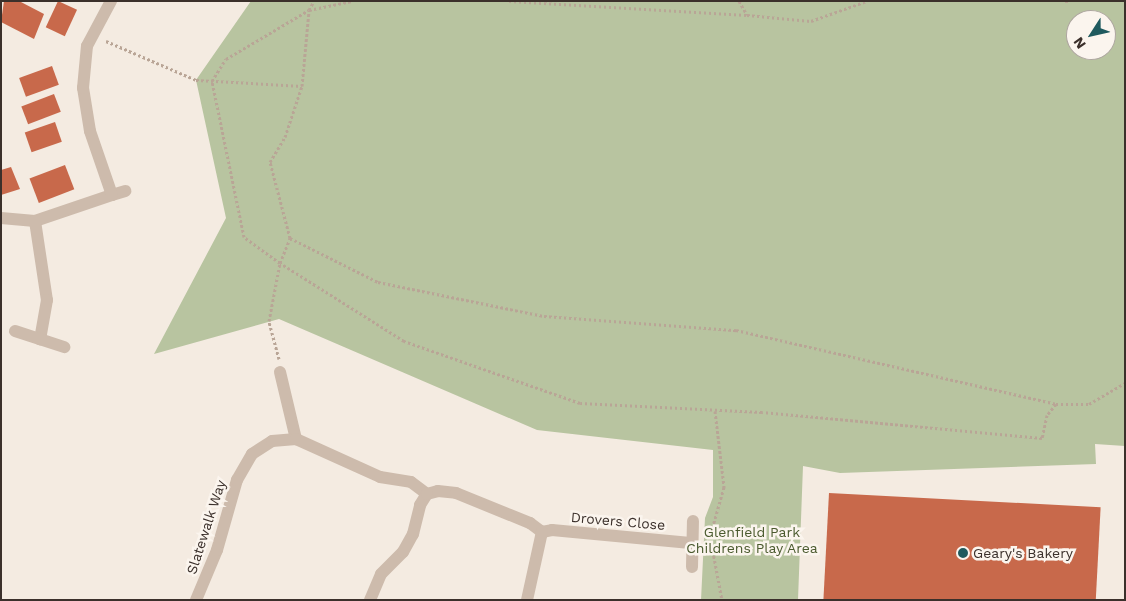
<!DOCTYPE html>
<style>
body{margin:0}
#map{position:relative;width:1126px;height:601px;overflow:hidden;background:#f4ebe1;font-family:"Work Sans",sans-serif}
div>[style]{position:absolute}
[style*='--x']{left:calc(var(--x)*1px);top:calc(var(--y)*1px);width:calc(var(--w)*1px);rotate:calc(var(--a)*1deg)}
.green>*{inset:0;background:#b8c4a0}
.building>*{inset:0;background:#c8694b;transform-origin:0 0}
.path>*{height:3px;margin-top:-1.5px;transform-origin:0;background:repeating-linear-gradient(90deg,#b9a596 0 2.5px,transparent 0 5px)}
.minor>*{height:12px;margin:-6px;padding:0 6px;transform-origin:6px;border-radius:6px;background:#cdbbac}
.dots>*{width:14px;height:14px;translate:-50% -50%;box-sizing:border-box;border:2px solid #fbf5ee;border-radius:50%}
span{translate:-50% -50%;white-space:nowrap;text-align:center;line-height:1.15;-webkit-text-stroke:5px #fbf5ee;paint-order:stroke}
.street-label{font-size:14px;color:#3b302b}
.park-label{font-size:14px;color:#4a5a2e}
.poi-label{font-size:14px;color:#3b302b}
.left{translate:0 -50%;text-align:left}
.frame{position:absolute;inset:0;border:2px solid #3b302b;pointer-events:none}
.north{position:absolute;left:1066px;top:10px;width:50px;height:50px;box-sizing:border-box;background:#fbf5ee;border:1px solid #aea6a0;border-radius:50%;rotate:235deg;font-size:14px;font-weight:700;line-height:20px;text-align:center;color:#3b302b}
.north::after{content:'';display:block;margin:auto;width:18px;height:22px;background:#1f5a5e;clip-path:polygon(50% 0,100% 100%,50% 72%,0 100%)}
</style>
<div id="map">
<div class="green">
<div style="clip-path:polygon(evenodd,251px 1px,1125px 1px,1125px 446px,1095px 444px,1096px 464px,840px 473px,803px 466px,798px 600px,701px 600px,705px 518px,713px 497px,713px 450px,537px 430px,279px 319px,154px 354px,226px 218px,196px 80px,251px 1px,1076px 20px,1106px 20px,1106px 50px,1076px 50px,1076px 20px)"></div>
</div>
<div class="building">
<div style="clip-path:polygon(4px 1px,19px 1px,44px 14px,34px 39px,1px 22px)"></div>
<div style="left:58px;top:1px;width:21px;height:29px;rotate:25deg"></div>
<div style="left:52px;top:66px;width:20px;height:35px;rotate:70deg"></div>
<div style="left:54px;top:94px;width:19px;height:35px;rotate:69deg"></div>
<div style="left:55px;top:122px;width:21px;height:32px;rotate:71deg"></div>
<div style="left:65px;top:165px;width:26px;height:38px;rotate:69deg"></div>
<div style="clip-path:polygon(11px 167px,20px 189px,1px 195px,1px 170px)"></div>
<div style="left:829px;top:493px;width:272px;height:107px;rotate:3deg"></div>
</div>
<div class="path">
<div style="--x:509;--y:1;--w:238;--a:3.4"></div>
<div style="--x:739;--y:1;--w:16;--a:60"></div>
<div style="--x:747;--y:15;--w:64;--a:5.4"></div>
<div style="--x:811;--y:21;--w:59;--a:-19.7"></div>
<div style="--x:1065;--y:1;--w:3;--a:0"></div>
<div style="--x:106;--y:41;--w:98;--a:23.4"></div>
<div style="--x:196;--y:80;--w:106;--a:3.2"></div>
<div style="--x:302;--y:86;--w:76;--a:-84.7"></div>
<div style="--x:309;--y:10;--w:10;--a:-61"></div>
<div style="--x:290;--y:238;--w:98;--a:26.6"></div>
<div style="--x:378;--y:282;--w:169;--a:11.6"></div>
<div style="--x:544;--y:316;--w:193;--a:4.2"></div>
<div style="--x:736;--y:330;--w:328;--a:13"></div>
<div style="--x:1056;--y:404;--w:14;--a:129"></div>
<div style="--x:1047;--y:415;--w:24;--a:102"></div>
<div style="--x:1042;--y:438;--w:281;--a:-174.7"></div>
<div style="--x:762;--y:412;--w:182;--a:-177.2"></div>
<div style="--x:580;--y:403;--w:187;--a:-160.6"></div>
<div style="--x:404;--y:341;--w:146;--a:-147.8"></div>
<div style="--x:280;--y:263;--w:27;--a:-68"></div>
<div style="--x:290;--y:238;--w:79;--a:-104.7"></div>
<div style="--x:270;--y:162;--w:29;--a:-59"></div>
<div style="--x:285;--y:137;--w:54;--a:-71.6"></div>
<div style="--x:279;--y:359;--w:39;--a:-105"></div>
<div style="--x:269;--y:321;--w:59;--a:-79.3"></div>
<div style="--x:280;--y:263;--w:44;--a:-144.2"></div>
<div style="--x:244;--y:237;--w:159;--a:-101.6"></div>
<div style="--x:212;--y:81;--w:26;--a:-58"></div>
<div style="--x:226;--y:59;--w:96;--a:-30.6"></div>
<div style="--x:309;--y:10;--w:44;--a:-11.8"></div>
<div style="--x:1056;--y:404;--w:33;--a:0"></div>
<div style="--x:1089;--y:404;--w:42;--a:-30.3"></div>
<div style="--x:715;--y:411;--w:77;--a:83.2"></div>
<div style="--x:724;--y:487;--w:51;--a:105.9"></div>
<div style="--x:710;--y:536;--w:65;--a:79.4"></div>
</div>
<div class="minor">
<div style="--x:112;--y:195;--w:14;--a:-17"></div>
<div style="--x:1;--y:218;--w:34;--a:5"></div>
<div style="--x:35;--y:221;--w:81;--a:-18.7"></div>
<div style="--x:112;--y:195;--w:68;--a:-109"></div>
<div style="--x:90;--y:131;--w:44;--a:-99.2"></div>
<div style="--x:83;--y:88;--w:42;--a:-84.6"></div>
<div style="--x:87;--y:46;--w:51;--a:-61.9"></div>
<div style="--x:35;--y:221;--w:80;--a:81.4"></div>
<div style="--x:47;--y:300;--w:40;--a:100"></div>
<div style="--x:15;--y:331;--w:52;--a:18.1"></div>
<div style="--x:280;--y:372;--w:69;--a:76.6"></div>
<div style="--x:542;--y:532;--w:10;--a:-11"></div>
<div style="--x:552;--y:530;--w:139;--a:5.4"></div>
<div style="--x:692;--y:567;--w:46;--a:-88.8"></div>
<div style="--x:196;--y:600;--w:54;--a:-67.2"></div>
<div style="--x:217;--y:550;--w:73;--a:-74.1"></div>
<div style="--x:237;--y:480;--w:30;--a:-60"></div>
<div style="--x:252;--y:454;--w:24;--a:-33"></div>
<div style="--x:272;--y:441;--w:24;--a:-5"></div>
<div style="--x:296;--y:439;--w:92;--a:24.3"></div>
<div style="--x:380;--y:477;--w:31;--a:9"></div>
<div style="--x:411;--y:482;--w:20;--a:37"></div>
<div style="--x:370;--y:600;--w:28;--a:-67"></div>
<div style="--x:381;--y:574;--w:31;--a:-45"></div>
<div style="--x:403;--y:552;--w:21;--a:-61"></div>
<div style="--x:413;--y:534;--w:30;--a:-76"></div>
<div style="--x:420;--y:505;--w:13;--a:-58"></div>
<div style="--x:427;--y:494;--w:11;--a:-15"></div>
<div style="--x:438;--y:491;--w:18;--a:6"></div>
<div style="--x:456;--y:493;--w:80;--a:22.1"></div>
<div style="--x:530;--y:523;--w:15;--a:37"></div>
<div style="--x:527;--y:600;--w:70;--a:-77.6"></div>
</div>
<div class="dots">
<div style="left:963px;top:553px;background:#1f5a5e"></div>
</div>
<div class="street-label">
<span style="left:618px;top:521px;rotate:5deg">Drovers Close</span>
<span style="left:206px;top:527px;rotate:-72deg">Slatewalk Way</span>
</div>
<div class="park-label">
<span style="left:752px;top:540px">Glenfield Park<br>Childrens Play Area</span>
</div>
<div class="poi-label">
<span class="left" style="left:973px;top:553px">Geary's Bakery</span>
</div>
<div class="frame"></div>
<div class="north">N</div>
</div>
